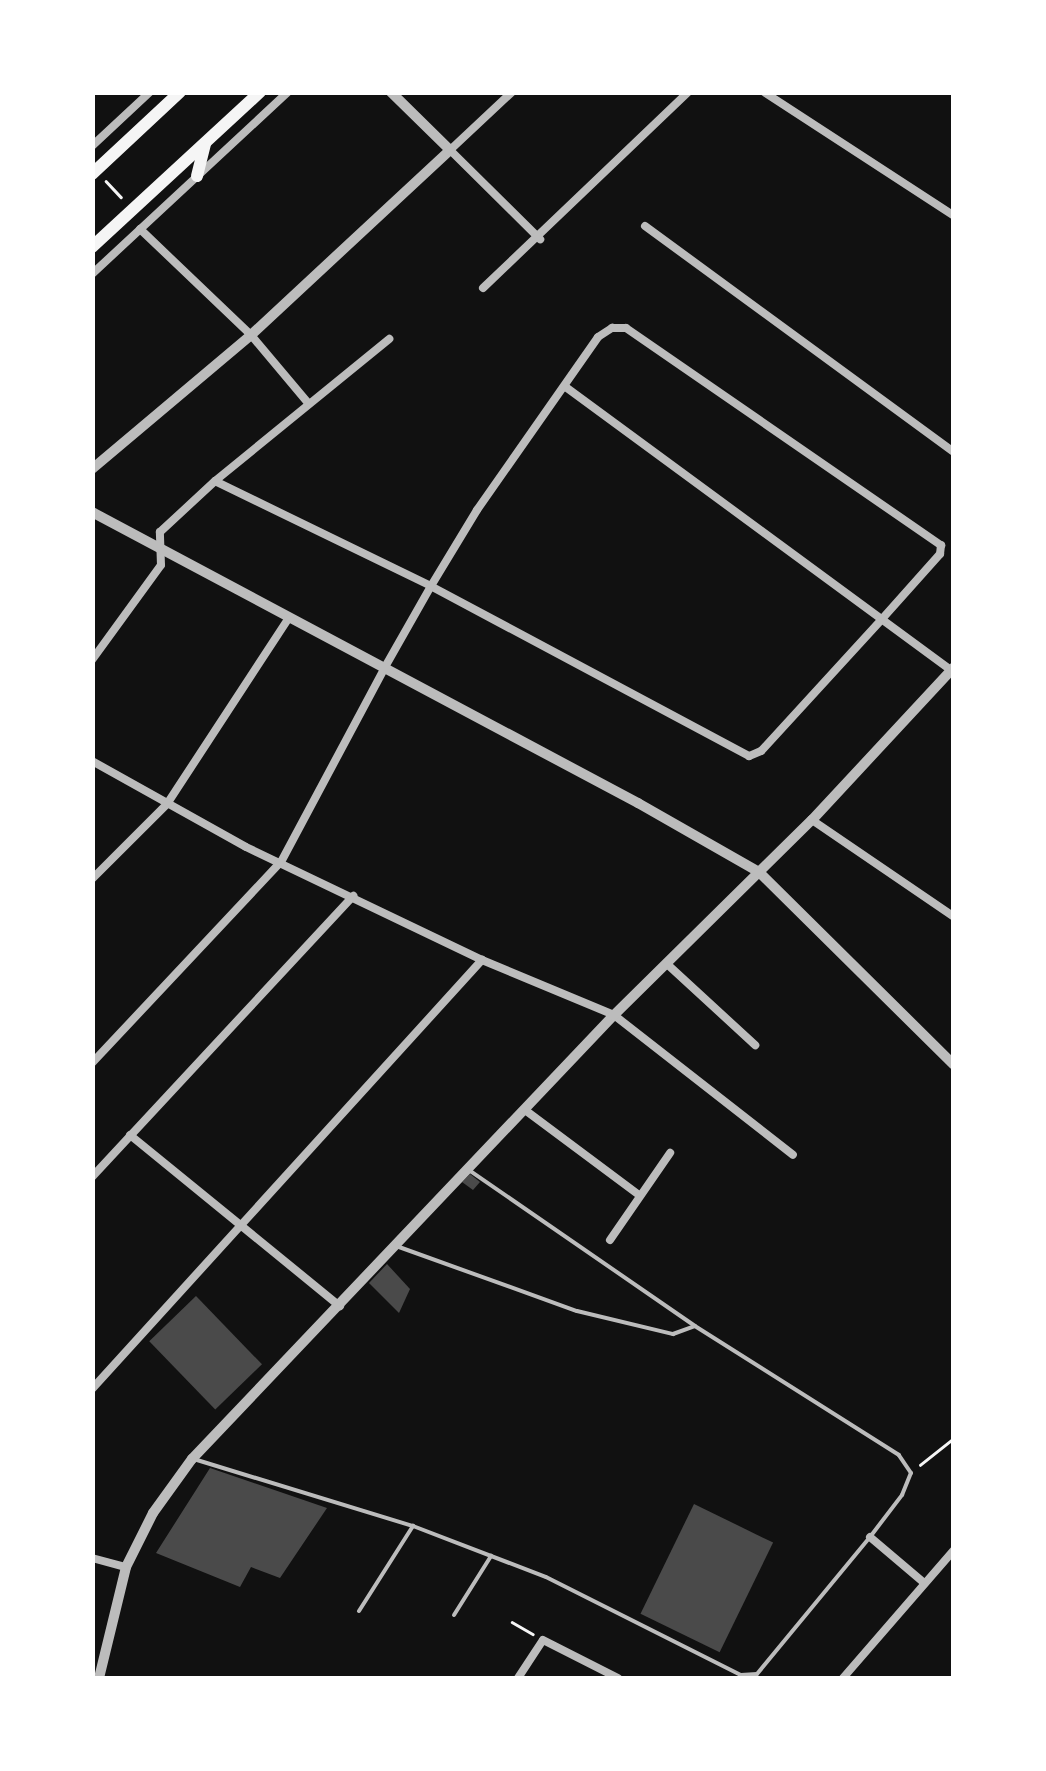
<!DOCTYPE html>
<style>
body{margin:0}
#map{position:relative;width:1046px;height:1771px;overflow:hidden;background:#111;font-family:"DejaVu Sans",sans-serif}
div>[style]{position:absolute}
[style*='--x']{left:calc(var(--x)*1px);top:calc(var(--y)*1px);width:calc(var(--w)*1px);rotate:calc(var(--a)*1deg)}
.building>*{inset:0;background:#4a4a4a;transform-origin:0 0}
.path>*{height:2.5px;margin:-1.25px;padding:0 1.25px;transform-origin:1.25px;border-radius:1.25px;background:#f5f5f5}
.service>*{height:4px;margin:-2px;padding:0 2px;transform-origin:2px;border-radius:2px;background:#bcbcbc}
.minor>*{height:8px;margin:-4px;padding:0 4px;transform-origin:4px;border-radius:4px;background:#bcbcbc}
.tertiary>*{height:10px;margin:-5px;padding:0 5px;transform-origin:5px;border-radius:5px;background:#bcbcbc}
.primary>*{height:12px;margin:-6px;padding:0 6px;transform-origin:6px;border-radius:6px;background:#f5f5f5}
span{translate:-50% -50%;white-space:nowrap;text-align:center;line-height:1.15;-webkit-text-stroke:9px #fff;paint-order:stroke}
.frame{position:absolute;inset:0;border:95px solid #fff;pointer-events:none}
</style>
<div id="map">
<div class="building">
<div style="clip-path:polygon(470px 1174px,480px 1182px,473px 1190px,462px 1182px)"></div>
<div style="clip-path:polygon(387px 1264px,410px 1289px,399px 1313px,369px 1283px)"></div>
<div style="left:196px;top:1296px;width:95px;height:65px;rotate:46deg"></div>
<div style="clip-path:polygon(210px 1468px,327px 1508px,280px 1578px,251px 1567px,240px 1587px,156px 1553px)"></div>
<div style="left:694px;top:1504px;width:88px;height:122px;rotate:26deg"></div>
</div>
<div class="path">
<div style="--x:106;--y:181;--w:22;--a:47"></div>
<div style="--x:920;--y:1465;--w:43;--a:-38.5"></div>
<div style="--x:512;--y:1622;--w:24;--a:30"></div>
</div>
<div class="service">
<div style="--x:399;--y:1247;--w:189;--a:19.8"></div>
<div style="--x:577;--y:1311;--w:99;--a:13.5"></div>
<div style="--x:673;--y:1334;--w:23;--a:-20"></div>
<div style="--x:197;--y:1460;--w:226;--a:17"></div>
<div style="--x:413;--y:1526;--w:142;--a:21"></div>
<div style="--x:546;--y:1577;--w:218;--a:26.7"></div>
<div style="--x:741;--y:1675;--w:16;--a:-4"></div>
<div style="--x:757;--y:1674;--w:178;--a:-50.5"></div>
<div style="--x:870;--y:1537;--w:53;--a:-52.7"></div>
<div style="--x:902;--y:1495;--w:24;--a:-68"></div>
<div style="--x:911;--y:1473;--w:22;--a:-124"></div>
<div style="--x:899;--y:1455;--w:241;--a:-147.7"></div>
<div style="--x:695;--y:1326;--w:275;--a:-145.4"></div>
<div style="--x:359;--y:1611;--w:101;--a:-57.6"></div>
<div style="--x:454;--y:1615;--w:70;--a:-57.9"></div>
</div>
<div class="minor">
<div style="--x:512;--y:92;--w:85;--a:136.9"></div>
<div style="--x:450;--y:150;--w:127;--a:44.7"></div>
<div style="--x:764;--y:92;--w:227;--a:33.1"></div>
<div style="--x:92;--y:146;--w:79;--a:-43"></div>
<div style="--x:645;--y:226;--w:383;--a:36.2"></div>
<div style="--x:140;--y:229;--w:153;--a:43.7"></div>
<div style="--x:251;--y:335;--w:89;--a:50"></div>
<div style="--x:92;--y:274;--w:267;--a:-42.9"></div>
<div style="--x:483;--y:288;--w:284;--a:-43.7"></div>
<div style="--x:567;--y:388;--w:480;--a:36.3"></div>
<div style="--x:92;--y:660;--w:117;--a:-54"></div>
<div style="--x:161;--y:565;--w:33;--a:-92"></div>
<div style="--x:160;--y:532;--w:75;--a:-42.8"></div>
<div style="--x:215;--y:481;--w:225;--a:-39.2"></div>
<div style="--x:92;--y:761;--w:176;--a:29.2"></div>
<div style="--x:246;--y:847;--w:262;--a:25.6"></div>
<div style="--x:482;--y:960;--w:143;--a:22.6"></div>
<div style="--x:614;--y:1015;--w:227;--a:38"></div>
<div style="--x:812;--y:820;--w:172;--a:34.3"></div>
<div style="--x:92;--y:879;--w:106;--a:-45"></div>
<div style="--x:167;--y:804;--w:221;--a:-56.8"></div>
<div style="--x:667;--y:964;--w:120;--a:42.6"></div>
<div style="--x:92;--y:1063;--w:276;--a:-46.8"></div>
<div style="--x:281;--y:862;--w:221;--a:-61.9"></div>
<div style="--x:385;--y:667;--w:93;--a:-60.4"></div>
<div style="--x:431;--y:586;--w:89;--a:-58.8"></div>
<div style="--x:477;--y:510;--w:211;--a:-55"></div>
<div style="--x:598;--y:337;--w:17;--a:-33"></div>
<div style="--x:612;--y:328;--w:14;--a:0"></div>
<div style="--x:626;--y:328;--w:383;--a:34.6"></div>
<div style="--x:941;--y:545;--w:9;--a:96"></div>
<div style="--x:940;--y:554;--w:86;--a:131.7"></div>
<div style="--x:883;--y:618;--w:180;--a:132.5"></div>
<div style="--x:761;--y:751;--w:13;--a:157"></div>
<div style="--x:749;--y:756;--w:361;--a:-151.9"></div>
<div style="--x:431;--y:586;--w:240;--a:-154.1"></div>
<div style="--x:525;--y:1110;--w:142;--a:36.7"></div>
<div style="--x:130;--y:1135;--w:271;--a:39.2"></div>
<div style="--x:92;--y:1177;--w:384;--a:-47.1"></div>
<div style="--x:610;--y:1240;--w:106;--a:-55.4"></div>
<div style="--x:92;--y:1389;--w:580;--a:-47.73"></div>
<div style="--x:870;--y:1537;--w:70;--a:40.3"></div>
<div style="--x:92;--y:1558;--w:35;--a:15"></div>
<div style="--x:518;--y:1678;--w:45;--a:-56.7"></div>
<div style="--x:543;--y:1640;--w:84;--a:26.9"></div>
<div style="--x:843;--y:1678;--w:169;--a:-49.1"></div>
</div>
<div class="tertiary">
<div style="--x:92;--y:469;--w:208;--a:-40.1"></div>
<div style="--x:251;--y:335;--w:272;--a:-42.9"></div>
<div style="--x:450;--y:150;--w:83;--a:-135.5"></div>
<div style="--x:92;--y:512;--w:619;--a:28.06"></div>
<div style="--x:638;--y:803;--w:139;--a:29.7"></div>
<div style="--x:759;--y:872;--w:274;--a:44.7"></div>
<div style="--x:99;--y:1678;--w:114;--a:-76.3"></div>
<div style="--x:126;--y:1567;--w:60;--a:-63.4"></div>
<div style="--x:153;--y:1513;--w:67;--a:-54.2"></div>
<div style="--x:192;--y:1459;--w:613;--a:-46.46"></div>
<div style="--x:614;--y:1015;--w:278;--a:-44.6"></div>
<div style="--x:812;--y:820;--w:209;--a:-47.1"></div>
</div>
<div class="primary">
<div style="--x:92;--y:174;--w:120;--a:-43"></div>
<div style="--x:197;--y:176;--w:33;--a:-76"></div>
<div style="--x:92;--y:247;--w:229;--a:-42.7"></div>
</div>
<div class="frame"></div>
</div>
